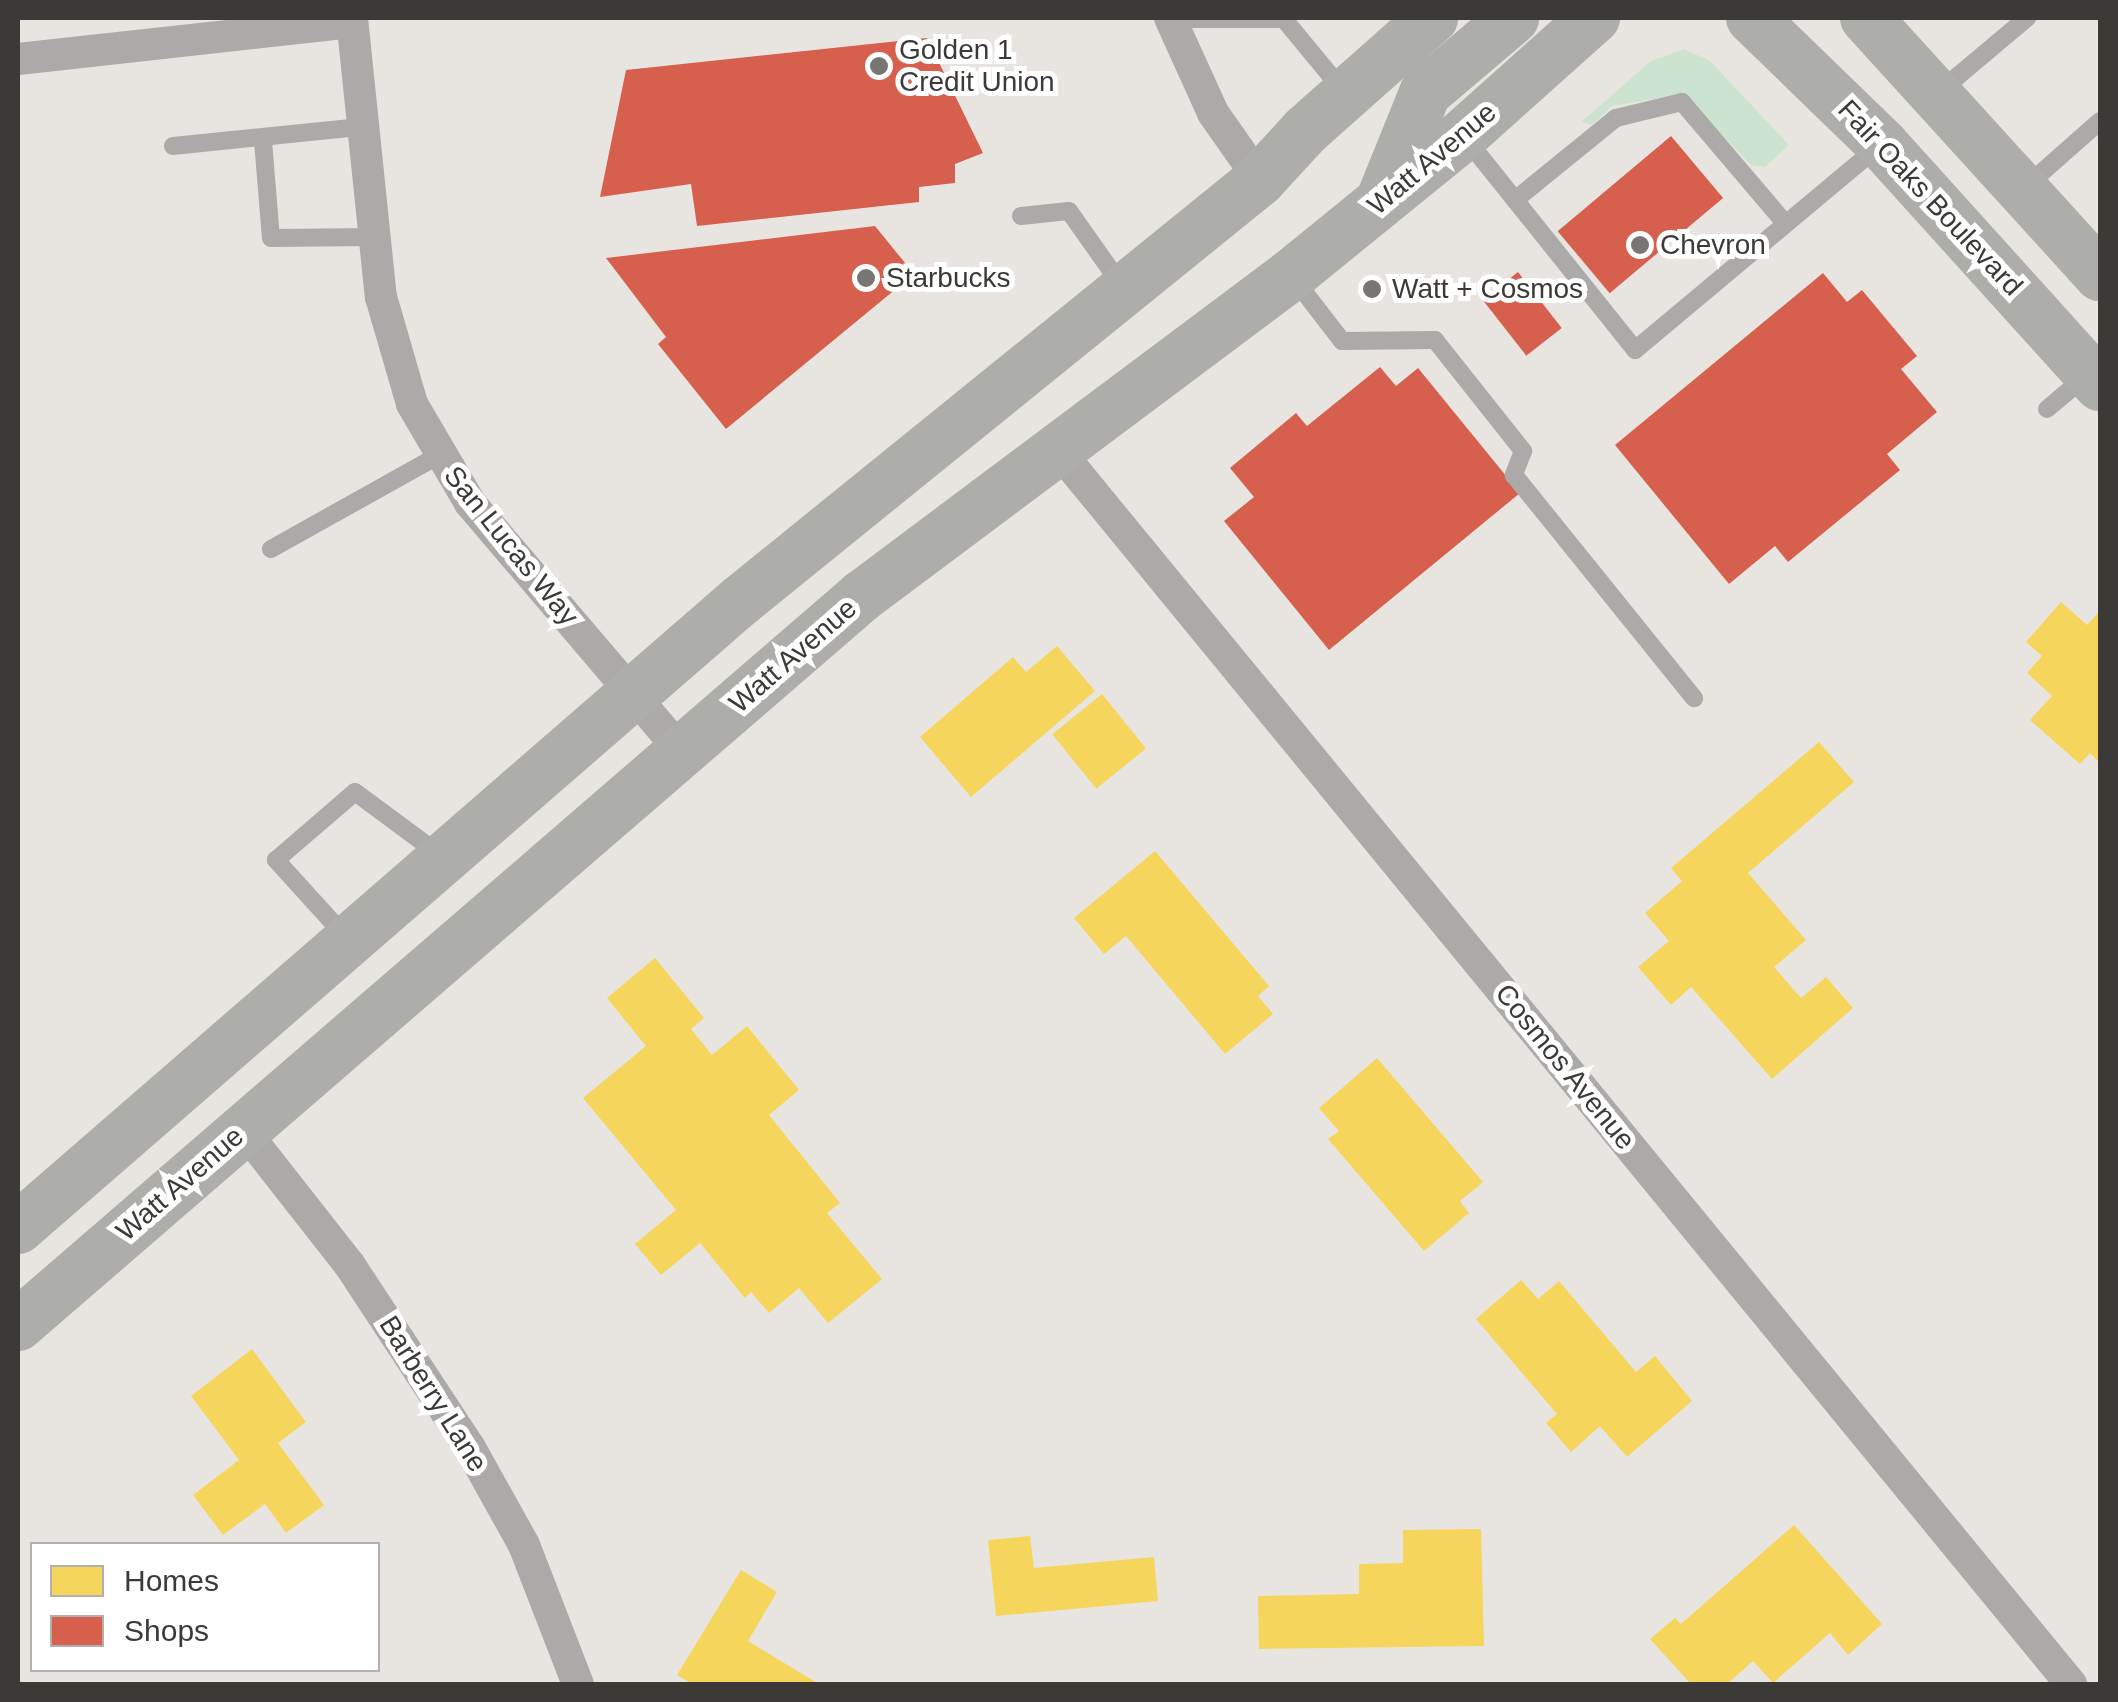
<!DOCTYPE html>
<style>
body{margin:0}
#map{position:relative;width:2118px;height:1702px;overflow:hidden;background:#e8e5e1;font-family:Arial,sans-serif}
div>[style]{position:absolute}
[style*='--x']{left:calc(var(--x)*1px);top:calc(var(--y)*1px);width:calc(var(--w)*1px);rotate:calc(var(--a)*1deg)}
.green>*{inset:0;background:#cce3cf}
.homes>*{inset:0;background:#f6d55c;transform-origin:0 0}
.shops>*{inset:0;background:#d6604d;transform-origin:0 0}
.lane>*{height:18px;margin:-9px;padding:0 9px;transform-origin:9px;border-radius:9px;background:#abaaa9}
.street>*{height:32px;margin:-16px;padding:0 16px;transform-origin:16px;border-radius:16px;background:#abaaa9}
.primary>*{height:52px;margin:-26px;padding:0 26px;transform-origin:26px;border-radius:26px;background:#adadaa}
.dots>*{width:28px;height:28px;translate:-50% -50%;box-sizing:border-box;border:5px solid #fff;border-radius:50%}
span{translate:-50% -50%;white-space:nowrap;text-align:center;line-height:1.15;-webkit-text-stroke:10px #fff;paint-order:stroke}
.poi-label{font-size:28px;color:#3c3a37}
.left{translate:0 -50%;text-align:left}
.street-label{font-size:28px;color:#3c3a37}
.frame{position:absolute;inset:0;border:20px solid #3c3a37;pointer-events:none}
.legend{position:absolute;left:30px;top:1542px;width:350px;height:130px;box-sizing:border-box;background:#fff;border:2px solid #b1b0af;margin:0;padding:12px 18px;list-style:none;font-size:30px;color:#3c3a37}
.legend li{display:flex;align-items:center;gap:20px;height:50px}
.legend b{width:50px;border:2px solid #b1b0af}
</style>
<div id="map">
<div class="green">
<div style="clip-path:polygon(1684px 49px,1710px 61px,1789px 145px,1765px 167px,1751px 165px,1682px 94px,1612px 106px,1592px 125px,1581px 122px,1651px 61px)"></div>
</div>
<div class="homes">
<div style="clip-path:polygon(2061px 602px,2087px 625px,2100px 611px,2100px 763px,2090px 753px,2080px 764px,2030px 720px,2052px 696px,2027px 673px,2042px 656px,2026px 642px)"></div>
<div style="clip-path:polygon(1057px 646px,1095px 691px,971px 797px,920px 737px,1013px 657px,1026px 672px)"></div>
<div style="left:1102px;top:694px;width:70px;height:64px;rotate:51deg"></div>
<div style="clip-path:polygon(1819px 742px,1854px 782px,1748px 873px,1806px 940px,1774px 967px,1801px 998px,1826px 977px,1853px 1008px,1772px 1079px,1691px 987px,1671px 1005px,1638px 967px,1669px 941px,1645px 913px,1682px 881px,1671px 868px)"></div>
<div style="clip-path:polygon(1155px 851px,1269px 986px,1258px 996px,1273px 1014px,1225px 1054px,1126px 936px,1104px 954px,1074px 918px)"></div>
<div style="clip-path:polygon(655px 958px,704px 1018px,691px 1029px,712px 1055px,747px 1026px,799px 1090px,769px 1115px,840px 1203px,827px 1213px,882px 1279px,828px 1323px,799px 1288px,769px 1313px,751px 1292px,745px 1298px,700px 1243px,661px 1275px,635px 1244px,676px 1210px,583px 1098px,646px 1046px,607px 998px)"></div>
<div style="clip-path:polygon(1377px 1058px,1483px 1182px,1460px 1201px,1469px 1213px,1424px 1251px,1328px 1139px,1339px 1131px,1319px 1108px)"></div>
<div style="clip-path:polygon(1521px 1280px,1538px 1299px,1559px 1281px,1636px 1372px,1655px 1356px,1692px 1401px,1627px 1457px,1600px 1426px,1571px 1452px,1546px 1423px,1557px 1414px,1476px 1319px)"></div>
<div style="clip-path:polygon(252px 1349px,306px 1422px,278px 1443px,324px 1505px,286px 1533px,265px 1504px,223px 1535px,193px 1495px,239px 1460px,191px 1396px)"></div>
<div style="clip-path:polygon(1794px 1525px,1882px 1624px,1848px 1655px,1830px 1633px,1773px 1683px,1753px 1661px,1727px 1684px,1691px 1684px,1650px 1639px,1675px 1618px,1681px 1624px)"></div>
<div style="clip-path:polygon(1481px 1529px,1484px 1646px,1259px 1649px,1258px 1596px,1359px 1594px,1359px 1564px,1403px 1563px,1403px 1530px)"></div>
<div style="clip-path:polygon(1030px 1536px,1034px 1568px,1154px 1557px,1158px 1601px,996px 1616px,988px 1540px)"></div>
<div style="clip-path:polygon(741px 1570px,777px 1592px,748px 1641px,819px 1684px,692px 1684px,677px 1675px)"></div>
</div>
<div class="shops">
<div style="clip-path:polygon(927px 38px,983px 153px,955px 164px,955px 183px,919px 187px,919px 202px,697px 226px,691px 184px,600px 197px,626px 70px)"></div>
<div style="left:1671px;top:136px;width:81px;height:148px;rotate:50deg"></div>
<div style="clip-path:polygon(875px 226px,914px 274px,726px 429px,658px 344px,666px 337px,606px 258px)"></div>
<div style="left:1518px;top:272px;width:71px;height:45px;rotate:52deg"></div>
<div style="clip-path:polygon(1823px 273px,1847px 302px,1862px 290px,1917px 356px,1901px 369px,1937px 412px,1887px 454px,1900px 470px,1788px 562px,1775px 546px,1729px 584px,1615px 445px)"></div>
<div style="clip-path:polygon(1380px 367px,1396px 386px,1418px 368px,1520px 493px,1329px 650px,1224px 521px,1254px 497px,1230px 468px,1296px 413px,1307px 426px)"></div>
</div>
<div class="lane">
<div style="--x:1283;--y:18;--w:96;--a:50.5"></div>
<div style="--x:1171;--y:19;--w:112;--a:0"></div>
<div style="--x:1940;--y:91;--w:114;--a:-40"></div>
<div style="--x:1467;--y:140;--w:269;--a:51.3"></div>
<div style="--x:1635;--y:350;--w:319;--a:-39.9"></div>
<div style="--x:263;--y:141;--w:97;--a:85.3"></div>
<div style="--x:271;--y:238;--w:104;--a:-0.6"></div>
<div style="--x:173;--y:146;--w:189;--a:-5.8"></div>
<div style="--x:2024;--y:188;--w:101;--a:-41.4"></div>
<div style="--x:1515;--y:200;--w:130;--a:-39.1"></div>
<div style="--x:1616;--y:118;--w:68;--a:-13.6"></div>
<div style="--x:1682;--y:102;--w:159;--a:49.6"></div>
<div style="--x:1021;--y:216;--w:48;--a:-5.9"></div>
<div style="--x:1069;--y:211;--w:92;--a:54.8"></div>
<div style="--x:1295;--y:280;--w:77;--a:52.4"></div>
<div style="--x:1342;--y:341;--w:93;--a:-0.6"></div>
<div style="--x:1435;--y:340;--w:142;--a:51.6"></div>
<div style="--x:1523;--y:451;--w:26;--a:111"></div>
<div style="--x:1514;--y:475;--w:287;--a:51.1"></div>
<div style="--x:2047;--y:409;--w:51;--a:-40.2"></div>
<div style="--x:271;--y:549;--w:193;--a:-29.2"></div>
<div style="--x:345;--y:936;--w:103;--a:-132.2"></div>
<div style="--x:276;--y:860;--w:104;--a:-40.7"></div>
<div style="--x:355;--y:792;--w:106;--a:36.5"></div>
</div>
<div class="street">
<div style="--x:352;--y:18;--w:281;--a:84.1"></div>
<div style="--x:381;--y:297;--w:111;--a:73.8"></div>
<div style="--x:412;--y:404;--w:115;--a:59.6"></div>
<div style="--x:470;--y:503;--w:327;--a:49.6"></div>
<div style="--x:1170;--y:18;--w:104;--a:65.6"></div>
<div style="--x:1213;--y:113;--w:82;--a:55"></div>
<div style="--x:18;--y:59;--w:336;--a:-6.3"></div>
<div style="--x:1058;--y:450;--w:1597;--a:50.62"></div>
<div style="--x:243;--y:1129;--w:172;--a:51.9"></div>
<div style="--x:349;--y:1264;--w:220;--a:56.7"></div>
<div style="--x:470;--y:1448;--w:111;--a:60.9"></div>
<div style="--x:524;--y:1545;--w:149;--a:68.8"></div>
</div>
<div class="primary">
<div style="--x:1752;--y:18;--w:181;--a:44.1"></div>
<div style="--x:1882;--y:144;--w:325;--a:47.9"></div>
<div style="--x:1866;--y:18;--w:348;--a:47.7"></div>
<div style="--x:1383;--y:197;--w:112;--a:-68"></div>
<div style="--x:1425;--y:93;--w:116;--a:-40.4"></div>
<div style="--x:18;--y:1228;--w:956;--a:-40.97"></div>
<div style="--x:740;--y:601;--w:669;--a:-38.99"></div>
<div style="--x:1260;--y:180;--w:68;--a:-47.4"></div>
<div style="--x:1306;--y:130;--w:169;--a:-41.6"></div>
<div style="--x:18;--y:1325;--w:1115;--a:-40.82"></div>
<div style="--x:862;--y:596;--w:536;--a:-36.81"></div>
<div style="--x:1291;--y:275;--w:222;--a:-39.1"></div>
<div style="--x:1463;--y:135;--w:176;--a:-41.8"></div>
</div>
<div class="dots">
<div style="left:879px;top:66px;background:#787672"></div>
<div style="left:1640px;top:245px;background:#787672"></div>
<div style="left:866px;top:278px;background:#787672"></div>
<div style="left:1372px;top:289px;background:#787672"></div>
</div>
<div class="poi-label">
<span class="left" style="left:899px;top:66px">Golden 1<br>Credit Union</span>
<span class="left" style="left:1660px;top:245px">Chevron</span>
<span class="left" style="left:886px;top:278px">Starbucks</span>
<span class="left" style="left:1392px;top:289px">Watt + Cosmos</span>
</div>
<div class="street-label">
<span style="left:1432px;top:159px;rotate:-40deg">Watt Avenue</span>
<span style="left:1930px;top:198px;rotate:47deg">Fair Oaks Boulevard</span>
<span style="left:511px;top:546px;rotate:51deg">San Lucas Way</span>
<span style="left:793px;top:656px;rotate:-41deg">Watt Avenue</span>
<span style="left:1565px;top:1067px;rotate:51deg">Cosmos Avenue</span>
<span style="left:180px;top:1184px;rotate:-41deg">Watt Avenue</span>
<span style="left:433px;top:1394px;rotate:58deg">Barberry Lane</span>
</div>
<div class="frame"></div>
<ul class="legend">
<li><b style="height:28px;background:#f6d55c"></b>Homes</li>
<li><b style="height:28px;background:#d6604d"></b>Shops</li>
</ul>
</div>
